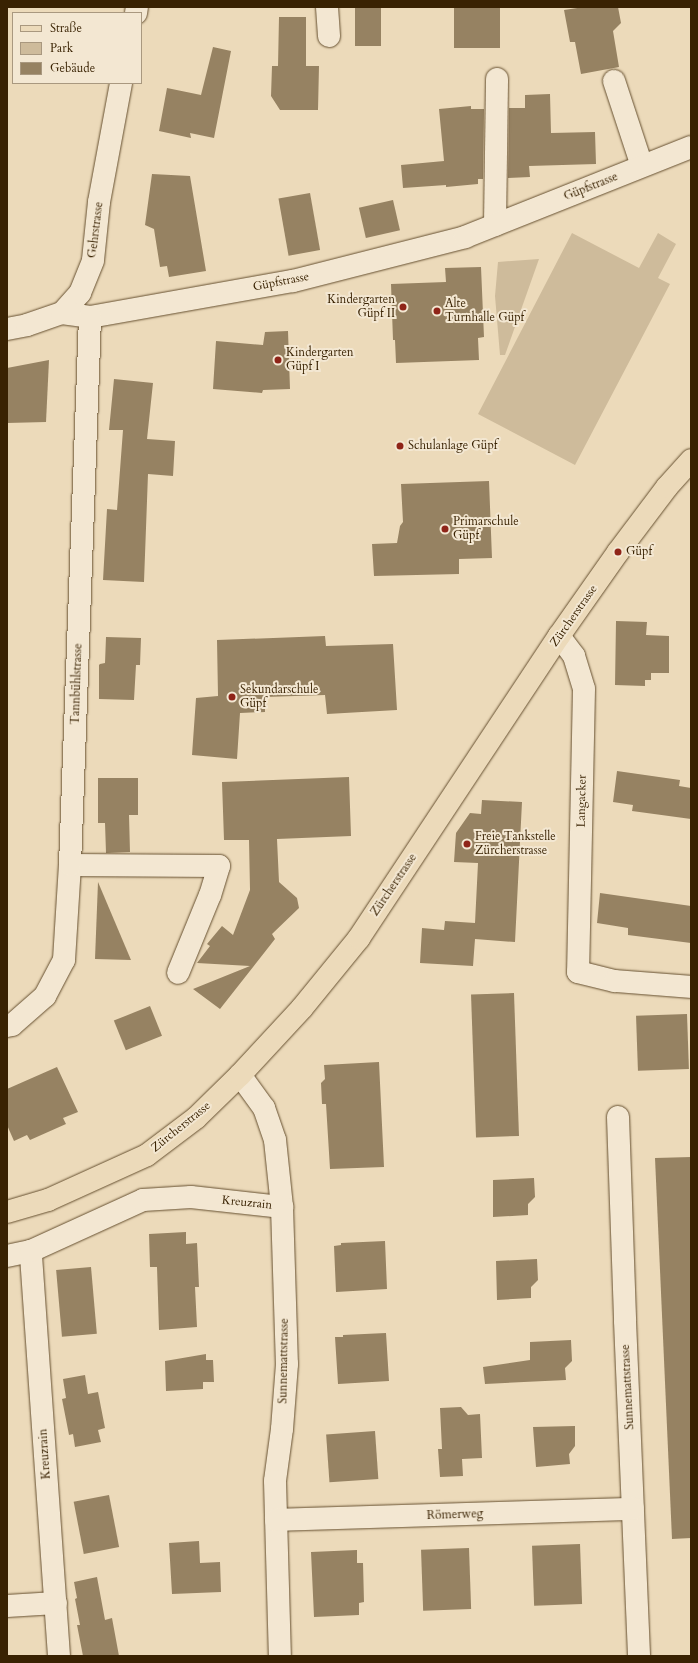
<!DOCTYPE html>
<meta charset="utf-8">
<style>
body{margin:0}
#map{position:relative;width:698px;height:1663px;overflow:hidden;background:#ecdaba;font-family:Cardo,serif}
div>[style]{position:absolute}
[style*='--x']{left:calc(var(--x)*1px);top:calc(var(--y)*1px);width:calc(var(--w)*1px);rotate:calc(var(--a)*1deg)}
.green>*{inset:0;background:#cebb9b}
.building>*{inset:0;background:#968262;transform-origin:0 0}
.roads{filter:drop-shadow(0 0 1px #665030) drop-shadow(0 0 1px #665030)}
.minor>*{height:22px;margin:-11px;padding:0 11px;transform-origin:11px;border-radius:11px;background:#f3e7d2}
.major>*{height:22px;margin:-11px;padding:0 11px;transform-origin:11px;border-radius:11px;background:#ecdaba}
.dots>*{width:11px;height:11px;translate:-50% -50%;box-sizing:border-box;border:2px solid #f3e7d2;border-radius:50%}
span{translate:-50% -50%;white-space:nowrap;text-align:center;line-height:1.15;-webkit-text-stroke:4px #f3e7d2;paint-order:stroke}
.street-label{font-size:12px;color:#392202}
.poi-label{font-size:12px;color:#392202}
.right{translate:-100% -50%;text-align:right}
.left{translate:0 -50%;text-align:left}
.frame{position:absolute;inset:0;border:8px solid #392202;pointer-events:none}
.legend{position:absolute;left:12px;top:12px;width:130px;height:72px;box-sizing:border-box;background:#f3e7d2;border:1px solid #a9987f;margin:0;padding:5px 7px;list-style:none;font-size:12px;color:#392202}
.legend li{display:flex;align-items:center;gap:8px;height:20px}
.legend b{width:20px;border:1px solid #a9987f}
</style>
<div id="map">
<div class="green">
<div style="clip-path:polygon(572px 233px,639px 268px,658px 233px,676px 244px,658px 278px,670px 284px,575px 465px,478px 414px)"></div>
<div style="clip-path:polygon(539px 259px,505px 355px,500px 355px,495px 296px,498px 262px)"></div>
</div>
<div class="building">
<div style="left:355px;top:7px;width:26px;height:39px"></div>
<div style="left:454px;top:7px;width:46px;height:41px"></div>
<div style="clip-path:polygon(584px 7px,618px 7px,621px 23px,613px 31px,619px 67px,581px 74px,575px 42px,570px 42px,564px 10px)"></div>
<div style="clip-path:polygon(279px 17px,306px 17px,306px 66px,319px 66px,318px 110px,280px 110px,271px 96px,272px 66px,278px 66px)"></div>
<div style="clip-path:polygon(213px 47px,231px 51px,214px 138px,190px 133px,191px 138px,159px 131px,167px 88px,201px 95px)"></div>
<div style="clip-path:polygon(550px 94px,551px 133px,595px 132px,596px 164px,529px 166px,530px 177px,508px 178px,509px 108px,525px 108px,525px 95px)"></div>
<div style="clip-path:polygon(471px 106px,471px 109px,484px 109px,483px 179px,478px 179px,478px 184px,446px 187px,446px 185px,403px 188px,401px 165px,444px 161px,439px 109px)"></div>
<div style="clip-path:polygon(152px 174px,190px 176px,206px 271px,169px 277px,167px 266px,160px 267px,154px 229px,145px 225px)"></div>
<div style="left:310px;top:193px;width:58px;height:32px;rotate:80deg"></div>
<div style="left:393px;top:200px;width:31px;height:35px;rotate:77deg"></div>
<div style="clip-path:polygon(481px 267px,484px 337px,478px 338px,479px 360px,396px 363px,395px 340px,393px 340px,391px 284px,446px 282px,445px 268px)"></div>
<div style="clip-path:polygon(288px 331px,290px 389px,263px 390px,262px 393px,213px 389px,216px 341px,263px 345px,265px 332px)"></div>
<div style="clip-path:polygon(49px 360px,46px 422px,7px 423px,7px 368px)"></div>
<div style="clip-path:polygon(114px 379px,153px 383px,147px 439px,175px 441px,173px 476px,148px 474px,144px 582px,103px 580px,107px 509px,117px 510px,123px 430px,109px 430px)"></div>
<div style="clip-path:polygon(489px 481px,492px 558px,459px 559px,459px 574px,374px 576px,372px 544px,397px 543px,400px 526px,403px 522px,401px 484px)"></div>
<div style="clip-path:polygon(616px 621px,647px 622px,646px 635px,669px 636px,669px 673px,651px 673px,651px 680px,645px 680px,645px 686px,615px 685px)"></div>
<div style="clip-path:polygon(325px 636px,326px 646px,393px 644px,397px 710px,327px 714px,325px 695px,265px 697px,265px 712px,240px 713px,237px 759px,192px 755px,196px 698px,218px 696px,217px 640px)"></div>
<div style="clip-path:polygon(106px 637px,141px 638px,140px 665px,136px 665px,134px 700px,99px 699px,99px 665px,100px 664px,105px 663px)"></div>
<div style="clip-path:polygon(617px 771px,680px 780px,679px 786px,691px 788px,691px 819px,632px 811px,633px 805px,613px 802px)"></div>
<div style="clip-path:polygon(349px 777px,351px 836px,277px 839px,279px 882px,297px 898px,299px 908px,272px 934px,275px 939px,220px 1009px,193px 989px,250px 966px,197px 963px,210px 946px,207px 944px,222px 926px,233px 935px,250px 890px,249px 840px,224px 840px,222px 782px)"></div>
<div style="clip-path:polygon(98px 778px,138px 778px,138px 815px,129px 815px,130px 852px,106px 853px,105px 823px,98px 823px)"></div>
<div style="clip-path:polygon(482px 800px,522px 802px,515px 942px,475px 939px,473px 966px,420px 963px,422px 928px,444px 930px,445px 921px,475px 923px,478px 863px,454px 862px,456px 833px,470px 813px,481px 814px)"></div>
<div style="clip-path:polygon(98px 882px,131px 960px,95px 959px)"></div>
<div style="clip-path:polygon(600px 893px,691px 906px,691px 943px,628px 935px,628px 928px,597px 923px)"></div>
<div style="left:514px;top:993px;width:143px;height:43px;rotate:88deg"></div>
<div style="left:150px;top:1006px;width:32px;height:39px;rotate:68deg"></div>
<div style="left:687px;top:1014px;width:55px;height:51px;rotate:88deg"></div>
<div style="clip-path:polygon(379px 1062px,384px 1167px,330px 1169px,326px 1104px,322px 1104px,321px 1083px,325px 1079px,324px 1065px)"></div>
<div style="clip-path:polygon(57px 1067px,78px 1112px,63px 1118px,66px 1124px,30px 1140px,27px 1135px,14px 1141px,7px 1125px,7px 1089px)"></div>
<div style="clip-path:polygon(691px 1157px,691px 1538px,672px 1539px,655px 1158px)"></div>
<div style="clip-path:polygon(534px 1178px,535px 1197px,528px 1204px,528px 1215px,493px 1217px,493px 1180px)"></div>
<div style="clip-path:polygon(186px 1232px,186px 1244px,197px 1243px,199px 1287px,195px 1287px,197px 1327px,159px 1330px,157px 1267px,150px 1267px,149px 1234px)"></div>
<div style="clip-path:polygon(385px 1241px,387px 1289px,336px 1292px,334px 1246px,341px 1245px,341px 1243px)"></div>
<div style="clip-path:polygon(537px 1259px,538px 1280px,531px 1287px,531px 1298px,497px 1300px,496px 1261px)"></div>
<div style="left:91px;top:1267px;width:67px;height:35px;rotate:85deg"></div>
<div style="clip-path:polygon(386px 1333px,389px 1381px,338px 1384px,335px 1337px,343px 1337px,343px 1335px)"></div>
<div style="clip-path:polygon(571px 1340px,572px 1361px,565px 1368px,566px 1380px,485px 1384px,483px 1367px,530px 1360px,530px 1342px)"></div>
<div style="clip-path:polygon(206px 1354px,206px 1360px,213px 1360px,214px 1382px,203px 1382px,203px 1389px,166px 1391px,165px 1361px)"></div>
<div style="clip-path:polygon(85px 1375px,88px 1394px,98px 1392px,105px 1428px,98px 1430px,101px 1442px,75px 1447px,73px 1434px,69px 1435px,62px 1399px,66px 1398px,63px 1379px)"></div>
<div style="clip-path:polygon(461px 1407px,468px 1415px,480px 1414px,482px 1458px,462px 1459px,463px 1476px,440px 1477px,438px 1449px,442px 1449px,440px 1408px)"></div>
<div style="clip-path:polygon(575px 1426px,575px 1446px,569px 1454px,570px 1464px,536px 1467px,533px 1427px)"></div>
<div style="left:375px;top:1431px;width:48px;height:49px;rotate:86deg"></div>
<div style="left:109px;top:1495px;width:53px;height:36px;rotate:79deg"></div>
<div style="clip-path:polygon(199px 1541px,200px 1563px,220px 1562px,221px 1592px,172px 1594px,169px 1543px)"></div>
<div style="left:580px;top:1544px;width:60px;height:48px;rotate:88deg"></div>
<div style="left:469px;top:1548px;width:61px;height:48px;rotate:88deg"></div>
<div style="clip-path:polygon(357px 1550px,357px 1563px,363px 1563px,364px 1602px,359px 1603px,359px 1615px,314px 1617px,311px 1552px)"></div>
<div style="clip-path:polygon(97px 1577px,105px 1620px,112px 1618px,119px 1656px,83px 1656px,77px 1625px,80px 1625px,75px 1599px,77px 1598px,74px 1582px)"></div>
</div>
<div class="roads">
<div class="minor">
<div style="--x:327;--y:7;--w:29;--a:86"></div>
<div style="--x:136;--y:13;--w:6;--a:-81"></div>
<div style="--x:614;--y:81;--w:89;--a:71.8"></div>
<div style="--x:495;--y:225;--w:146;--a:-89.2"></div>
<div style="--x:62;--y:313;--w:28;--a:8"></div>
<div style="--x:90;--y:317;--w:206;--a:-10.1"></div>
<div style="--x:293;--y:281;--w:178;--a:-14.3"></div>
<div style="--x:465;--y:237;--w:243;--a:-21.7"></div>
<div style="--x:7;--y:329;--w:20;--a:-11"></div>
<div style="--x:27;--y:325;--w:37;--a:-19"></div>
<div style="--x:62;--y:313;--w:27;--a:-48"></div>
<div style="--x:80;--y:293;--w:35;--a:-68"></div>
<div style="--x:93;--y:260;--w:58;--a:-84.1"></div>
<div style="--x:99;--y:202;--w:121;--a:-79.5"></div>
<div style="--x:559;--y:636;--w:25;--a:53"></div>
<div style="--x:574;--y:656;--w:34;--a:73"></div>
<div style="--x:584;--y:689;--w:283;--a:91.2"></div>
<div style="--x:578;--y:972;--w:38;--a:14"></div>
<div style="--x:615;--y:981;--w:76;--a:4.5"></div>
<div style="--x:70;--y:865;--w:149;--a:0.4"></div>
<div style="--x:219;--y:866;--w:30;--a:107"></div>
<div style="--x:210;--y:895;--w:84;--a:112.3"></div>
<div style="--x:7;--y:1026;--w:5;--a:-11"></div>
<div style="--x:12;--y:1025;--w:44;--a:-41.3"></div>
<div style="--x:45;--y:996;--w:41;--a:-62.2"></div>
<div style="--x:64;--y:960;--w:95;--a:-86.4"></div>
<div style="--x:70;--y:865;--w:548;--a:-87.91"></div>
<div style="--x:240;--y:1075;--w:41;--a:54"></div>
<div style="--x:264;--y:1108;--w:34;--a:71"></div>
<div style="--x:275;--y:1140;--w:67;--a:84"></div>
<div style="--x:282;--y:1207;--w:157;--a:88.2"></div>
<div style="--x:287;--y:1364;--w:65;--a:94.4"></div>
<div style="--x:282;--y:1429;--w:52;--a:97.7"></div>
<div style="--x:275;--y:1481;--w:175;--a:88.4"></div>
<div style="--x:618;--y:1117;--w:204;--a:88"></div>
<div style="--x:625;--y:1321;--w:335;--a:87.6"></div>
<div style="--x:7;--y:1256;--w:25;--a:-12"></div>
<div style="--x:276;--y:1520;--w:357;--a:-1.8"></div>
<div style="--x:7;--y:1606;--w:49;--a:-3.5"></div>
<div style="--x:59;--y:1656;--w:406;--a:-94"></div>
<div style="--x:31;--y:1251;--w:123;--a:-24.5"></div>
<div style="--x:143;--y:1200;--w:48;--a:-3.6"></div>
<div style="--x:191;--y:1197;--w:92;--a:6.3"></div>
</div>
<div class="major">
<div style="--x:7;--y:1212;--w:43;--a:-16.3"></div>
<div style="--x:48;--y:1200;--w:109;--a:-24.4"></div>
<div style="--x:147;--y:1155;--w:61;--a:-37.1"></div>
<div style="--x:196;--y:1118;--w:62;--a:-44.3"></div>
<div style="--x:240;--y:1075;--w:91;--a:-47.2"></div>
<div style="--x:302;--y:1008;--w:90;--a:-50.8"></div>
<div style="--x:359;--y:938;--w:362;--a:-56.5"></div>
<div style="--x:559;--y:636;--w:103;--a:-54.9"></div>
<div style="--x:618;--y:552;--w:81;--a:-53"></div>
<div style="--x:667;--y:487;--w:36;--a:-48"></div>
</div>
</div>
<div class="dots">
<div style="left:403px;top:307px;background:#8f2418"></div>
<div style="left:437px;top:311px;background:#8f2418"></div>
<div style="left:278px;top:360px;background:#8f2418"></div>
<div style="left:400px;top:446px;background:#8f2418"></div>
<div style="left:445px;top:529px;background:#8f2418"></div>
<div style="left:618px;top:552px;background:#8f2418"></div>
<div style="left:232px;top:697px;background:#8f2418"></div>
<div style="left:467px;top:844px;background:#8f2418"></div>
</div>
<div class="street-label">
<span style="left:591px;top:187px;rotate:-22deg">Güpfstrasse</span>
<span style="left:96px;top:230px;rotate:-83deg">Gehrstrasse</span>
<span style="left:281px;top:282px;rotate:-11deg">Güpfstrasse</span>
<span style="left:574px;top:616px;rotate:-55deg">Zürcherstrasse</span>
<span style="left:77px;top:684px;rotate:-88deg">Tannbühlstrasse</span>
<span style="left:582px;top:801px;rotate:-89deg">Langacker</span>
<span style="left:394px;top:885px;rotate:-56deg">Zürcherstrasse</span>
<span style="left:181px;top:1127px;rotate:-39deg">Zürcherstrasse</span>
<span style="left:247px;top:1203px;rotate:6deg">Kreuzrain</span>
<span style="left:284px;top:1361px;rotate:-89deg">Sunnemattstrasse</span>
<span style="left:628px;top:1387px;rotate:-93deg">Sunnemattstrasse</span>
<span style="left:45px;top:1454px;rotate:-94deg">Kreuzrain</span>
<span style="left:455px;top:1515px;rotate:-2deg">Römerweg</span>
</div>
<div class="poi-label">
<span class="right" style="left:395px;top:307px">Kindergarten<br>Güpf II</span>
<span class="left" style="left:445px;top:311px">Alte<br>Turnhalle Güpf</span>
<span class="left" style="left:286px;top:360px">Kindergarten<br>Güpf I</span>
<span class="left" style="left:408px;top:446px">Schulanlage Güpf</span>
<span class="left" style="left:453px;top:529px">Primarschule<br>Güpf</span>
<span class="left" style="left:626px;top:552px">Güpf</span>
<span class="left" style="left:240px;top:697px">Sekundarschule<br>Güpf</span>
<span class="left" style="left:475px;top:844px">Freie Tankstelle<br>Zürcherstrasse</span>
</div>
<div class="frame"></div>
<ul class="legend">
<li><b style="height:5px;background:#ecdaba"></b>Straße</li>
<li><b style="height:11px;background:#cebb9b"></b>Park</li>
<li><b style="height:11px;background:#968262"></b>Gebäude</li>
</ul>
</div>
